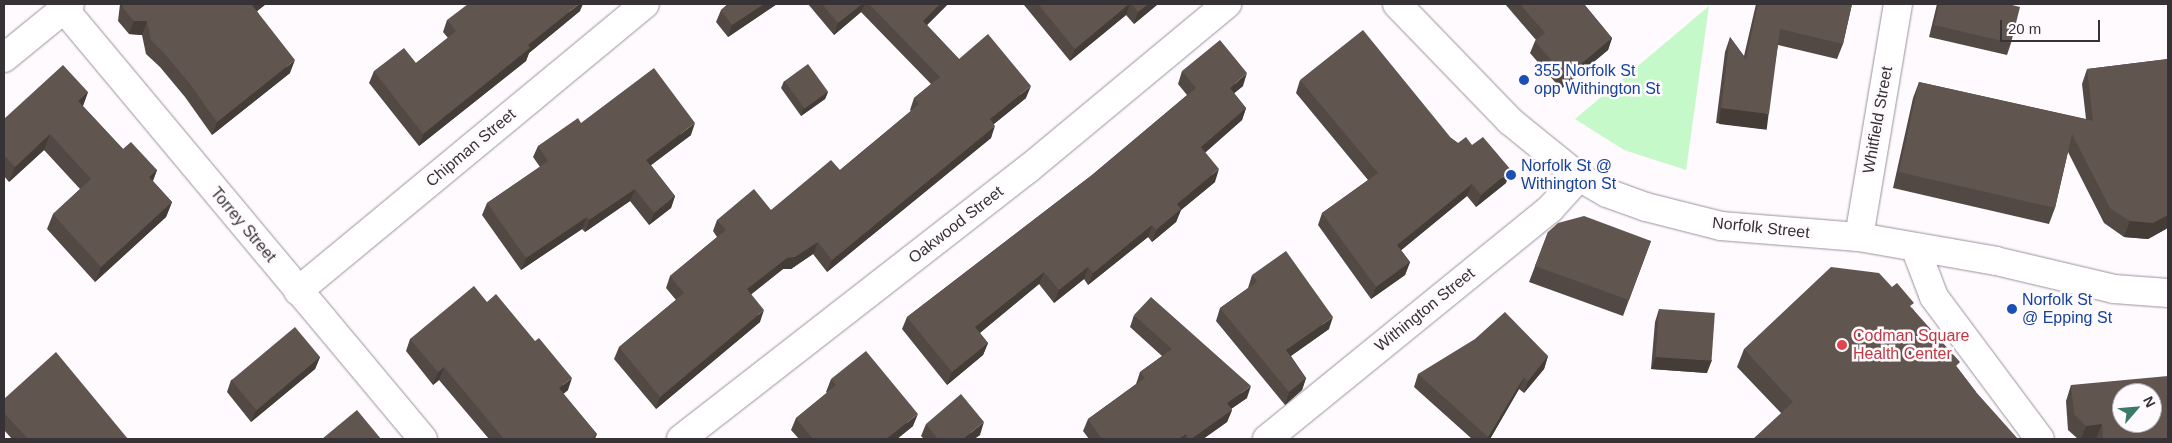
<!DOCTYPE html>
<style>
body{margin:0}
#map{position:relative;width:2172px;height:443px;overflow:hidden;background:#fefafe;font-family:Helvetica,sans-serif}
div>[style]{position:absolute}
[style*='--x']{left:calc(var(--x)*1px);top:calc(var(--y)*1px);width:calc(var(--w)*1px);rotate:calc(var(--a)*1deg)}
.green>*{inset:0;background:#c6f9c9}
.roads{filter:drop-shadow(0 0 1px #9c919b) drop-shadow(0 0 1px #9c919b)}
.street>*{height:28px;margin:-14px;padding:0 14px;transform-origin:14px;border-radius:14px;background:#fff}
.secondary>*{height:28px;margin:-14px;padding:0 14px;transform-origin:14px;border-radius:14px;background:#fff}
.wall>*{inset:0;background:#534944}
.shaded-wall>*{inset:0;background:#443c37;transform-origin:0 0}
.building>*{inset:0;background:#61554f;transform-origin:0 0}
.dots>*{width:14px;height:14px;translate:-50% -50%;box-sizing:border-box;border:2px solid #fefafe;border-radius:50%}
span{translate:-50% -50%;white-space:nowrap;text-align:center;line-height:1.15;-webkit-text-stroke:5px #fefafe;paint-order:stroke}
.transit-label{font-size:16px;color:#164399}
.left{translate:0 -50%;text-align:left}
.street-label{font-size:16px;color:#363236}
.health-label{font-size:16px;color:#be3a42}
.frame{position:absolute;inset:0;border:5px solid #363236;pointer-events:none}
.north{position:absolute;left:2112px;top:383px;width:50px;height:50px;box-sizing:border-box;background:#fefafe;border:1px solid #aeaaae;border-radius:50%;rotate:63deg;font-size:14px;font-weight:700;line-height:20px;text-align:center;color:#363236}
.north::after{content:'';display:block;margin:auto;width:18px;height:22px;background:#3a7a69;clip-path:polygon(50% 0,100% 100%,50% 72%,0 100%)}
.scale{position:absolute;left:2000px;top:20px;width:100px;height:22px;box-sizing:border-box;border:2px solid #363236;border-top:0;padding-left:6px;font-size:15px;line-height:18px;white-space:nowrap;color:#363236;-webkit-text-stroke:4px #fefafe;paint-order:stroke}
</style>
<div id="map">
<div class="green">
<div style="clip-path:polygon(1709px 6px,1686px 170px,1624px 150px,1575px 119px)"></div>
</div>
<div class="roads">
<div class="street">
<div style="--x:64;--y:9;--w:560;--a:50.14"></div>
<div style="--x:4;--y:58;--w:85;--a:-39.3"></div>
<div style="--x:1859;--y:237;--w:236;--a:-80.5"></div>
<div style="--x:1915;--y:247;--w:53;--a:69.2"></div>
<div style="--x:1934;--y:297;--w:177;--a:53.3"></div>
<div style="--x:298;--y:291;--w:450;--a:-39.6"></div>
<div style="--x:681;--y:439;--w:440;--a:-37.9"></div>
<div style="--x:1028;--y:169;--w:259;--a:-39.7"></div>
<div style="--x:1267;--y:439;--w:365;--a:-39.1"></div>
<div style="--x:1550;--y:209;--w:43;--a:-47.8"></div>
</div>
<div class="secondary">
<div style="--x:1397;--y:4;--w:163;--a:46"></div>
<div style="--x:1510;--y:121;--w:89;--a:39.1"></div>
<div style="--x:1579;--y:177;--w:32;--a:30"></div>
<div style="--x:1607;--y:193;--w:41;--a:19.7"></div>
<div style="--x:1646;--y:207;--w:77;--a:14.2"></div>
<div style="--x:1721;--y:226;--w:138;--a:4.6"></div>
<div style="--x:1859;--y:237;--w:139;--a:9.9"></div>
<div style="--x:1996;--y:261;--w:121;--a:13.3"></div>
<div style="--x:2114;--y:289;--w:54;--a:4.2"></div>
</div>
</div>
<div class="wall">
<div style="clip-path:polygon(120px 4px,266px 4px,257px 11px,290px 73px,212px 135px,185px 97px,160px 67px,146px 54px,142px 35px,129px 34px,118px 21px)"></div>
<div style="clip-path:polygon(728px 4px,777px 4px,728px 37px,716px 22px,721px 10px)"></div>
<div style="clip-path:polygon(808px 4px,948px 4px,927px 25px,959px 59px,1026px 98px,994px 124px,991px 138px,827px 272px,813px 254px,791px 269px,783px 269px,751px 294px,760px 322px,656px 409px,614px 359px,619px 347px,676px 300px,666px 288px,670px 276px,717px 237px,713px 231px,717px 220px,771px 210px,840px 170px,911px 111px,910px 110px,914px 98px,931px 84px,861px 12px,834px 35px)"></div>
<div style="clip-path:polygon(1025px 4px,1158px 4px,1134px 24px,1126px 15px,1070px 61px,1024px 5px)"></div>
<div style="clip-path:polygon(1505px 4px,1584px 4px,1612px 38px,1608px 50px,1561px 89px,1530px 53px,1535px 41px,1536px 40px)"></div>
<div style="clip-path:polygon(1756px 4px,1852px 4px,1843px 44px,1837px 59px,1778px 45px,1764px 129px,1716px 123px,1725px 52px,1730px 37px,1744px 56px)"></div>
<div style="clip-path:polygon(1937px 4px,2012px 4px,2011px 43px,2007px 55px,1929px 37px)"></div>
<div style="clip-path:polygon(580px 11px,529px 53px,526px 61px,419px 146px,369px 83px,374px 71px,416px 63px,448px 38px,443px 32px,447px 20px)"></div>
<div style="clip-path:polygon(2168px 59px,2168px 227px,2166px 229px,2148px 239px,2124px 237px,2104px 223px,2068px 152px,2055px 208px,2049px 224px,1893px 188px,1913px 98px,1919px 82px,2086px 119px,2082px 84px,2087px 69px)"></div>
<div style="clip-path:polygon(1182px 71px,1243px 86px,1234px 93px,1246px 108px,1242px 120px,1205px 152px,1215px 182px,1181px 210px,1176px 222px,1152px 242px,1148px 237px,1088px 285px,1084px 279px,1054px 303px,1039px 284px,980px 333px,988px 343px,983px 355px,947px 385px,902px 329px,907px 317px,1092px 175px,1187px 95px,1178px 84px)"></div>
<div style="clip-path:polygon(1300px 80px,1451px 138px,1458px 143px,1472px 145px,1506px 183px,1476px 207px,1467px 196px,1401px 250px,1410px 262px,1405px 275px,1371px 299px,1318px 225px,1322px 213px,1368px 180px,1296px 93px)"></div>
<div style="clip-path:polygon(784px 81px,828px 92px,825px 99px,801px 116px,781px 88px)"></div>
<div style="clip-path:polygon(88px 92px,83px 106px,123px 149px,157px 170px,153px 181px,172px 202px,166px 217px,95px 282px,47px 229px,53px 214px,80px 189px,44px 150px,9px 182px,4px 176px,4px 119px)"></div>
<div style="clip-path:polygon(581px 123px,691px 135px,651px 165px,675px 196px,671px 208px,649px 225px,630px 201px,585px 232px,582px 229px,521px 270px,482px 215px,487px 203px,540px 167px,533px 157px,538px 146px)"></div>
<div style="clip-path:polygon(1548px 232px,1651px 241px,1623px 316px,1529px 282px)"></div>
<div style="clip-path:polygon(1252px 275px,1329px 329px,1291px 356px,1306px 378px,1302px 390px,1285px 405px,1216px 321px,1220px 308px,1248px 288px)"></div>
<div style="clip-path:polygon(487px 302px,568px 390px,563px 394px,597px 434px,595px 439px,489px 439px,439px 380px,433px 385px,406px 351px,410px 339px)"></div>
<div style="clip-path:polygon(1912px 308px,1976px 392px,1781px 413px,1737px 367px,1744px 349px)"></div>
<div style="clip-path:polygon(1659px 309px,1707px 373px,1651px 369px,1655px 322px)"></div>
<div style="clip-path:polygon(1134px 315px,1247px 398px,1231px 409px,1232px 410px,1227px 422px,1203px 439px,1089px 439px,1083px 431px,1088px 419px,1136px 384px,1140px 372px,1162px 356px,1130px 327px)"></div>
<div style="clip-path:polygon(1548px 356px,1544px 369px,1524px 393px,1519px 389px,1490px 439px,1472px 439px,1414px 387px,1418px 374px)"></div>
<div style="clip-path:polygon(320px 357px,315px 369px,251px 422px,227px 392px,231px 380px)"></div>
<div style="clip-path:polygon(831px 379px,913px 426px,897px 439px,799px 439px,791px 430px,796px 418px,827px 393px,826px 392px)"></div>
<div style="clip-path:polygon(2071px 385px,2168px 439px,2078px 439px,2068px 430px,2066px 401px)"></div>
<div style="clip-path:polygon(4px 399px,128px 439px,12px 439px,4px 430px)"></div>
<div style="clip-path:polygon(926px 424px,980px 435px,974px 439px,924px 439px,921px 436px)"></div>
</div>
<div class="shaded-wall">
<div style="clip-path:polygon(254px 4px,266px 4px,247px 19px,252px 5px)"></div>
<div style="clip-path:polygon(579px 4px,583px 4px,580px 11px,529px 53px,526px 61px,419px 146px,423px 134px,528px 45px)"></div>
<div style="clip-path:polygon(764px 4px,777px 4px,728px 37px,732px 25px)"></div>
<div style="clip-path:polygon(862px 4px,865px 4px,861px 12px,834px 35px,838px 23px)"></div>
<div style="clip-path:polygon(940px 4px,948px 4px,919px 33px,923px 21px)"></div>
<div style="clip-path:polygon(1129px 4px,1130px 4px,1126px 15px,1070px 61px,1075px 49px)"></div>
<div style="clip-path:polygon(1148px 4px,1158px 4px,1134px 24px,1138px 12px)"></div>
<div style="clip-path:polygon(134px 21px,147px 21px,142px 35px,129px 34px)"></div>
<div style="clip-path:polygon(1612px 38px,1608px 50px,1561px 89px,1565px 77px)"></div>
<div style="clip-path:polygon(295px 60px,290px 73px,212px 135px,217px 122px)"></div>
<div style="clip-path:polygon(1247px 73px,1243px 86px,1226px 100px,1230px 88px)"></div>
<div style="clip-path:polygon(1031px 86px,1026px 98px,985px 131px,990px 119px)"></div>
<div style="clip-path:polygon(88px 92px,82px 108px,78px 101px)"></div>
<div style="clip-path:polygon(828px 92px,825px 99px,801px 116px,803px 109px)"></div>
<div style="clip-path:polygon(1246px 108px,1242px 120px,1197px 160px,1201px 147px)"></div>
<div style="left:1721px;top:108px;width:48px;height:16px;rotate:7deg"></div>
<div style="clip-path:polygon(695px 123px,691px 135px,642px 172px,646px 160px)"></div>
<div style="clip-path:polygon(995px 126px,991px 138px,827px 272px,832px 260px)"></div>
<div style="clip-path:polygon(50px 134px,44px 150px,9px 182px,15px 167px)"></div>
<div style="clip-path:polygon(1219px 169px,1215px 182px,1181px 210px,1176px 222px,1152px 242px,1156px 230px,1177px 204px)"></div>
<div style="clip-path:polygon(157px 170px,151px 185px,149px 177px)"></div>
<div style="clip-path:polygon(1511px 170px,1506px 183px,1476px 207px,1481px 195px)"></div>
<div style="clip-path:polygon(1472px 184px,1467px 196px,1393px 257px,1397px 245px)"></div>
<div style="clip-path:polygon(635px 189px,630px 201px,585px 232px,589px 220px)"></div>
<div style="clip-path:polygon(675px 196px,671px 208px,649px 225px,654px 213px)"></div>
<div style="clip-path:polygon(172px 202px,166px 217px,95px 282px,101px 267px)"></div>
<div style="clip-path:polygon(2168px 215px,2168px 227px,2166px 229px,2148px 239px,2124px 237px,2130px 221px)"></div>
<div style="clip-path:polygon(587px 217px,582px 229px,521px 270px,526px 258px)"></div>
<div style="clip-path:polygon(1152px 225px,1148px 237px,1088px 285px,1093px 273px)"></div>
<div style="clip-path:polygon(818px 242px,813px 254px,791px 269px,783px 269px,743px 301px,747px 289px,787px 258px)"></div>
<div style="clip-path:polygon(1410px 262px,1405px 275px,1371px 299px,1376px 287px)"></div>
<div style="clip-path:polygon(1088px 267px,1084px 279px,1054px 303px,1059px 290px)"></div>
<div style="clip-path:polygon(1044px 272px,1039px 284px,971px 340px,975px 327px)"></div>
<div style="clip-path:polygon(764px 310px,760px 322px,656px 409px,660px 397px)"></div>
<div style="clip-path:polygon(1333px 317px,1329px 329px,1282px 362px,1286px 350px)"></div>
<div style="clip-path:polygon(988px 343px,983px 355px,947px 385px,952px 372px)"></div>
<div style="clip-path:polygon(1548px 356px,1544px 369px,1524px 393px,1528px 381px)"></div>
<div style="clip-path:polygon(320px 357px,315px 369px,251px 422px,256px 410px)"></div>
<div style="clip-path:polygon(1656px 357px,1712px 360px,1707px 373px,1651px 369px)"></div>
<div style="clip-path:polygon(444px 367px,439px 380px,433px 385px,438px 372px)"></div>
<div style="clip-path:polygon(1524px 377px,1519px 389px,1490px 439px,1487px 439px)"></div>
<div style="clip-path:polygon(572px 378px,568px 390px,555px 401px,559px 388px)"></div>
<div style="clip-path:polygon(1306px 378px,1302px 390px,1285px 405px,1289px 392px)"></div>
<div style="clip-path:polygon(1251px 386px,1247px 398px,1222px 415px,1227px 403px)"></div>
<div style="clip-path:polygon(1232px 410px,1227px 422px,1203px 439px,1191px 439px)"></div>
<div style="clip-path:polygon(918px 414px,913px 426px,897px 439px,886px 439px)"></div>
<div style="clip-path:polygon(984px 422px,980px 435px,974px 439px,963px 439px)"></div>
<div style="clip-path:polygon(2102px 424px,2096px 439px,2081px 439px,2086px 426px)"></div>
<div style="clip-path:polygon(1186px 434px,1184px 439px,1179px 439px)"></div>
</div>
<div class="building">
<div style="clip-path:polygon(123px 4px,254px 4px,252px 5px,295px 60px,217px 122px,190px 84px,165px 54px,151px 40px,147px 21px,134px 21px,123px 8px)"></div>
<div style="clip-path:polygon(468px 4px,579px 4px,528px 45px,530px 48px,423px 134px,374px 71px,404px 48px,416px 63px,456px 31px,447px 20px)"></div>
<div style="clip-path:polygon(728px 4px,764px 4px,732px 25px,721px 10px)"></div>
<div style="clip-path:polygon(822px 4px,862px 4px,838px 23px)"></div>
<div style="clip-path:polygon(869px 4px,940px 4px,923px 21px,959px 59px,988px 34px,1031px 86px,990px 119px,995px 126px,832px 260px,818px 242px,795px 257px,787px 258px,747px 289px,764px 310px,660px 397px,619px 347px,684px 293px,670px 276px,726px 230px,717px 220px,754px 189px,771px 210px,831px 160px,840px 170px,919px 104px,914px 98px,940px 77px)"></div>
<div style="clip-path:polygon(1038px 4px,1129px 4px,1075px 49px)"></div>
<div style="clip-path:polygon(1132px 4px,1148px 4px,1138px 12px)"></div>
<div style="clip-path:polygon(1520px 4px,1584px 4px,1612px 38px,1565px 77px,1535px 41px,1545px 33px)"></div>
<div style="clip-path:polygon(1758px 4px,1852px 4px,1843px 44px,1780px 29px,1769px 114px,1721px 108px,1730px 37px,1746px 59px)"></div>
<div style="clip-path:polygon(1939px 4px,2012px 4px,2012px 5px,2020px 7px,2011px 43px,1934px 25px)"></div>
<div style="clip-path:polygon(1363px 30px,1451px 138px,1458px 143px,1466px 137px,1472px 145px,1483px 137px,1511px 170px,1481px 195px,1472px 184px,1397px 245px,1410px 262px,1376px 287px,1322px 213px,1378px 173px,1300px 80px)"></div>
<div style="clip-path:polygon(1220px 40px,1247px 73px,1230px 88px,1246px 108px,1201px 147px,1219px 169px,1177px 204px,1181px 209px,1156px 230px,1152px 225px,1093px 273px,1088px 267px,1059px 290px,1044px 272px,975px 327px,988px 343px,952px 372px,907px 317px,1092px 175px,1196px 88px,1182px 71px)"></div>
<div style="clip-path:polygon(2168px 59px,2168px 215px,2153px 223px,2130px 221px,2110px 208px,2072px 134px,2055px 208px,1899px 172px,1919px 82px,2093px 121px,2087px 69px)"></div>
<div style="left:808px;top:64px;width:34px;height:29px;rotate:54deg"></div>
<div style="clip-path:polygon(63px 65px,88px 92px,78px 101px,123px 149px,131px 142px,157px 170px,149px 177px,172px 202px,101px 267px,53px 214px,91px 179px,50px 134px,15px 167px,4px 155px,4px 119px)"></div>
<div style="clip-path:polygon(654px 68px,695px 123px,646px 160px,675px 196px,654px 213px,635px 189px,589px 220px,587px 217px,526px 258px,487px 203px,548px 161px,538px 146px,578px 118px,581px 123px)"></div>
<div style="clip-path:polygon(1584px 216px,1651px 241px,1629px 300px,1535px 266px,1548px 232px,1558px 223px)"></div>
<div style="clip-path:polygon(1286px 251px,1333px 317px,1286px 350px,1306px 378px,1289px 392px,1220px 308px,1257px 282px,1252px 275px)"></div>
<div style="clip-path:polygon(1831px 267px,1879px 273px,1892px 287px,1897px 283px,1914px 303px,1910px 306px,1960px 362px,1956px 366px,1976px 392px,2018px 439px,1753px 439px,1793px 402px,1744px 349px)"></div>
<div style="clip-path:polygon(474px 286px,487px 302px,496px 294px,535px 341px,539px 338px,572px 378px,559px 388px,597px 434px,591px 439px,504px 439px,444px 367px,438px 372px,410px 339px)"></div>
<div style="clip-path:polygon(1151px 297px,1251px 386px,1227px 403px,1232px 410px,1191px 439px,1189px 439px,1186px 434px,1179px 439px,1102px 439px,1088px 419px,1145px 378px,1140px 372px,1172px 349px,1134px 315px)"></div>
<div style="left:1659px;top:309px;width:56px;height:48px;rotate:4deg"></div>
<div style="clip-path:polygon(1505px 312px,1548px 356px,1528px 381px,1524px 377px,1488px 437px,1418px 374px,1475px 339px)"></div>
<div style="left:295px;top:327px;width:39px;height:83px;rotate:50deg"></div>
<div style="clip-path:polygon(866px 351px,918px 414px,886px 439px,813px 439px,796px 418px,836px 385px,831px 379px)"></div>
<div style="clip-path:polygon(56px 352px,128px 439px,28px 439px,4px 413px,4px 399px)"></div>
<div style="clip-path:polygon(evenodd,2168px 376px,2168px 439px,2103px 439px,2102px 424px,2086px 426px,2074px 414px,2071px 385px,2168px 376px,2122px 393px,2152px 393px,2152px 423px,2122px 423px,2122px 393px)"></div>
<div style="clip-path:polygon(961px 394px,984px 422px,963px 439px,938px 439px,926px 424px)"></div>
<div style="clip-path:polygon(357px 410px,381px 439px,322px 439px)"></div>
</div>
<div class="dots">
<div style="left:1524px;top:80px;background:#1a4fb4"></div>
<div style="left:1511px;top:175px;background:#1a4fb4"></div>
<div style="left:2012px;top:309px;background:#1a4fb4"></div>
<div style="left:1842px;top:345px;background:#e0444e"></div>
</div>
<div class="transit-label">
<span class="left" style="left:1534px;top:80px">355 Norfolk St<br>opp Withington St</span>
<span class="left" style="left:1521px;top:175px">Norfolk St @<br>Withington St</span>
<span class="left" style="left:2022px;top:309px">Norfolk St<br>@ Epping St</span>
</div>
<div class="street-label">
<span style="left:1878px;top:120px;rotate:-80deg">Whitfield Street</span>
<span style="left:471px;top:148px;rotate:-40deg">Chipman Street</span>
<span style="left:243px;top:225px;rotate:50deg">Torrey Street</span>
<span style="left:956px;top:225px;rotate:-38deg">Oakwood Street</span>
<span style="left:1761px;top:228px;rotate:6deg">Norfolk Street</span>
<span style="left:1425px;top:310px;rotate:-39deg">Withington Street</span>
</div>
<div class="health-label">
<span class="left" style="left:1853px;top:345px">Codman Square<br>Health Center</span>
</div>
<div class="frame"></div>
<div class="north">N</div>
<div class="scale">20 m</div>
</div>
